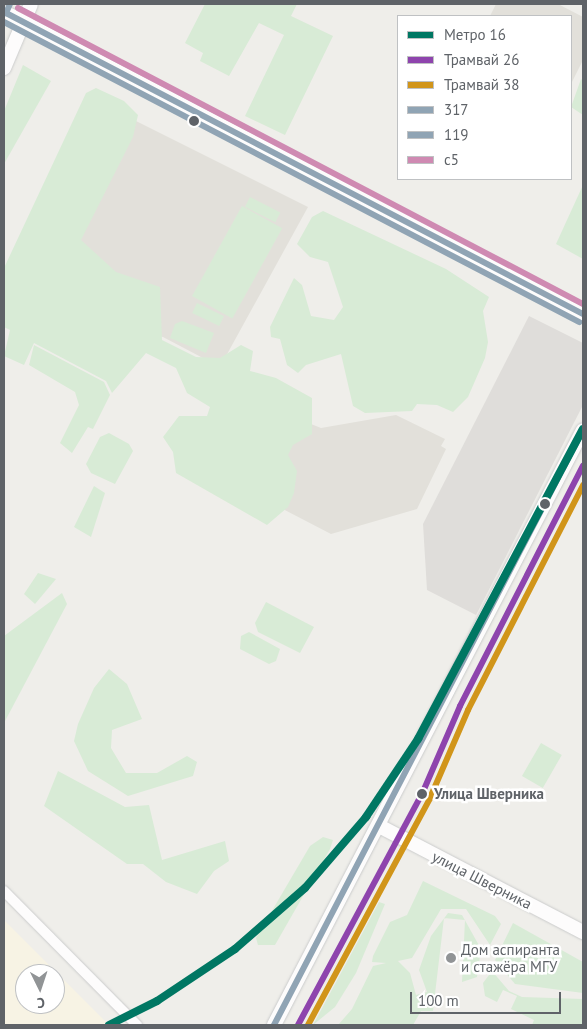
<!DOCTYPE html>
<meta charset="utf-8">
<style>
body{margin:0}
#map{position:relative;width:587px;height:1029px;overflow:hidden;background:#efeeea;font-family:"PT Sans",sans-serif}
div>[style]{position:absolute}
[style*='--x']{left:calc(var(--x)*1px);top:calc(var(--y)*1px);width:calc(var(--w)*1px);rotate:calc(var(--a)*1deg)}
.commercial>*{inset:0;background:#f7f3e4}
.industrial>*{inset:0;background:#dfddda}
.education>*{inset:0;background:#e2e0da}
.green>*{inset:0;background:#d8ebd6;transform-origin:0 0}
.roads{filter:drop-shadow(0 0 1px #cbcccc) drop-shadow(0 0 1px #cbcccc)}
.street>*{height:10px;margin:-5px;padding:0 5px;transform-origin:5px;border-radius:5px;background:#fdfcfc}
.secondary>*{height:14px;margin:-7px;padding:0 7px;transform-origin:7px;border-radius:7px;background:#fdfcfc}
.bus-1>*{height:6px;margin:-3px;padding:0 3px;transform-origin:3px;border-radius:3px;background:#90a4b4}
.bus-2>*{height:6px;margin:-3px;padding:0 3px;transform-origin:3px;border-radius:3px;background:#90a4b4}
.bus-3>*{height:6px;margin:-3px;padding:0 3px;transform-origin:3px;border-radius:3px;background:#cf8ab2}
.tram-1>*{height:6px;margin:-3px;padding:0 3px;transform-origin:3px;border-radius:3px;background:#8e44ad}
.tram-2>*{height:6px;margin:-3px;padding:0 3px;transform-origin:3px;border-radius:3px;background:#d1951a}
.metro-1>*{height:8px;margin:-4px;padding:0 4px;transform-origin:4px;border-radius:4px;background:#007763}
.dots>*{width:14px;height:14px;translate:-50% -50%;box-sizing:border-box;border:2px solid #fff;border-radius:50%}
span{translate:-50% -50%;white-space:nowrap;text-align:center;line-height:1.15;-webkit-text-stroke:5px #fff;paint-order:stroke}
.stop-label{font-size:15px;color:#5f6368;font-weight:700}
.left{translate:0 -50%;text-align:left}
.street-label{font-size:15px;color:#5f6368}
.poi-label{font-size:15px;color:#5f6368}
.frame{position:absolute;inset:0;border:5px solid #5f6368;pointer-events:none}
.legend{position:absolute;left:397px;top:15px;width:175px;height:165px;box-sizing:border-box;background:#fff;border:1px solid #bfc1c3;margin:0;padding:6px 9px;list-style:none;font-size:15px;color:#5f6368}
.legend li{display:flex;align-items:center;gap:10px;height:25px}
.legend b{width:25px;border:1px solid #bfc1c3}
.north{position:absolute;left:15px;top:964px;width:50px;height:50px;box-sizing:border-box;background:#fff;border:1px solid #bfc1c3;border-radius:50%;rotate:176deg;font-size:14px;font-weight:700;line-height:20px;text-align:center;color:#5f6368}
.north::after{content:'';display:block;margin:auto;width:18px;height:22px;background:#919496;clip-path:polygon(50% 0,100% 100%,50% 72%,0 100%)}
.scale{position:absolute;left:410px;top:992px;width:151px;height:22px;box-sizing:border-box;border:2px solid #5f6368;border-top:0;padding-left:6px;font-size:15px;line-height:18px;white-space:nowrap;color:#5f6368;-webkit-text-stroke:4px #fff;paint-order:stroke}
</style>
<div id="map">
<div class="commercial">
<div style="clip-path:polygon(evenodd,4px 920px,109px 1025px,4px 1025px,4px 920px,25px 974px,55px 974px,55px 1004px,25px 1004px,25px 974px)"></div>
</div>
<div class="industrial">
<div style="clip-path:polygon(529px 316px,583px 343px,583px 405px,476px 615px,427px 590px,423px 524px)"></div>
</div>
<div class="education">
<div style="clip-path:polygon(496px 4px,558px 4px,583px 17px,583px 60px,571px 84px,571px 16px,490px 16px)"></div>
<div style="clip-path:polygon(128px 117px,308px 207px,220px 367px,163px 337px,129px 329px,41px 285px)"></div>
<div style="clip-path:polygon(276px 410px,321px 428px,396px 415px,445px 439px,441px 446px,446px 449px,417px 509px,331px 534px,225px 479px)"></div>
</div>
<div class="green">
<div style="clip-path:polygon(205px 4px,297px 4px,291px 16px,333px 36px,285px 135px,245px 116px,284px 35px,259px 23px,229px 76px,200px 61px,203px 53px,185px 43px)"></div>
<div style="clip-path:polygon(23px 65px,51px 81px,4px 164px,4px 111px)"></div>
<div style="clip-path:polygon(581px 79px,583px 81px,583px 115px,571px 107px)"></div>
<div style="clip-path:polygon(96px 88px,124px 101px,138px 115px,133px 137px,81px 240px,116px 272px,160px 287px,162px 340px,196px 357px,220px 358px,241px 345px,253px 351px,250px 371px,276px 378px,312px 398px,312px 434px,293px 445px,288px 455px,297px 471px,294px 493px,288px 507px,267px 525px,176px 473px,173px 452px,163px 437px,179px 416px,207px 416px,210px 407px,187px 393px,176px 368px,146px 353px,112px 393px,106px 381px,34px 343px,24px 365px,4px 356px,10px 330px,4px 327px,4px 268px,86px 93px)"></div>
<div style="clip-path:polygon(583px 185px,583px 259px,556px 244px)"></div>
<div style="left:250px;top:197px;width:34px;height:11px;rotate:27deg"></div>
<div style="left:242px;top:206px;width:46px;height:103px;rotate:29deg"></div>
<div style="clip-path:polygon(323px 211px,446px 269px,489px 297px,483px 311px,488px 342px,485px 358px,468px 397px,453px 412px,437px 405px,417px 404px,412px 411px,365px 413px,353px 406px,341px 354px,306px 365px,298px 373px,287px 365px,280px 339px,271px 337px,270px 327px,294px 278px,302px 285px,311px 316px,334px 320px,343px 307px,328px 262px,310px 257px,297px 244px,312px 217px)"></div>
<div style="left:197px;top:303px;width:30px;height:11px;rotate:26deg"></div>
<div style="clip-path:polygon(182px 321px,214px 333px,206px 353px,170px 338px,175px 324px)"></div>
<div style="clip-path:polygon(34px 345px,104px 382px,110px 395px,93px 429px,88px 427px,72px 453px,60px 443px,79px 405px,75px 392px,29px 365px)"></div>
<div style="clip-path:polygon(109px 433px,129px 444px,133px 451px,115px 484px,91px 473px,86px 464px,100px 437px)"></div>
<div style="clip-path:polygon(94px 486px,105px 493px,91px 537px,74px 527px)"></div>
<div style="clip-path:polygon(38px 573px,56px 579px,35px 604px,24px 594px)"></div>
<div style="clip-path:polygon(62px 593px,67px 604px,4px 723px,4px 636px)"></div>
<div style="clip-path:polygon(266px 602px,314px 627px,300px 653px,258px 632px,255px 623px)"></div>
<div style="clip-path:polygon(249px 632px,280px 649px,276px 661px,269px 664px,240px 649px,241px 636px)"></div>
<div style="clip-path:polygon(109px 669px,127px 684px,142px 719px,112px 730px,111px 748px,126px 773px,157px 773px,187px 756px,197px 762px,193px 776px,128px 796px,88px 771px,74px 741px,78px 724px,94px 688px)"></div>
<div style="left:541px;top:743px;width:24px;height:38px;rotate:30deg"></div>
<div style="clip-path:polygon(58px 771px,125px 807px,149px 805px,162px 860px,225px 841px,229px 861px,214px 871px,197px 894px,166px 882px,143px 864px,127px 864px,44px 806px)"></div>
<div style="clip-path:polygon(323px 837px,333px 840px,330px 849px,275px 945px,258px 945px,256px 938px,310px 846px)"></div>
<div style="clip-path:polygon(423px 881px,495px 916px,501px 924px,490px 945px,466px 909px,441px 909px,412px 958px,398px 961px,410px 973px,416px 995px,427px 992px,419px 970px,431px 936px,448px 913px,462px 915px,481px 949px,477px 977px,462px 982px,465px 920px,444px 918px,433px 1011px,421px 1011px,413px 1025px,338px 1025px,352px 1009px,373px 966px,386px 963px,372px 962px,373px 956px,390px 922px,407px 915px)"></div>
<div style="clip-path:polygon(379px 902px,385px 904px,356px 973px,335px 1007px,313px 1025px)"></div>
<div style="clip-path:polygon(513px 923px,583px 962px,583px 993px,515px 984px,495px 960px)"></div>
<div style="clip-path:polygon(492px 971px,509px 991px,522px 997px,583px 999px,583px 1025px,532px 1025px,534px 1020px,511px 1009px,517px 996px,503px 990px,497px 1002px,485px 996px,483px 983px)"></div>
</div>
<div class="roads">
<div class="street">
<div style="--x:4;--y:891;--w:189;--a:45.2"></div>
</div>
<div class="secondary">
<div style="--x:6;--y:13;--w:651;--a:27.55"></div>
<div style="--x:4;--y:68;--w:69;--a:-67.1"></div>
<div style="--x:381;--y:827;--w:228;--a:27.5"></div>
<div style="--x:274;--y:1025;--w:670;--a:-62.56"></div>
</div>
</div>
<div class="bus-1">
<div style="--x:10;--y:4;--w:10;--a:114"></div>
<div style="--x:6;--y:13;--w:651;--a:27.55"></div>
<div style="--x:274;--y:1025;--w:670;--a:-62.56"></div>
</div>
<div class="bus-2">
<div style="--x:4;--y:22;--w:649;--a:27.55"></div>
</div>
<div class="bus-3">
<div style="--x:18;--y:8;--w:638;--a:27.65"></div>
</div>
<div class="tram-1">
<div style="--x:298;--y:1025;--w:262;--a:-61.8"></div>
<div style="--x:422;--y:794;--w:96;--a:-66.6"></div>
<div style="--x:460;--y:706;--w:270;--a:-62.9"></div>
</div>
<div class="tram-2">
<div style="--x:308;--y:1025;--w:258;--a:-61.7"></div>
<div style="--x:430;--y:798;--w:96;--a:-66.6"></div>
<div style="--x:468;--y:710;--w:253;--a:-62.9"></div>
</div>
<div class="metro-1">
<div style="--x:109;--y:1025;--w:54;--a:-26.6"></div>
<div style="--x:157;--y:1001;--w:94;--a:-33.7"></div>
<div style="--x:235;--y:949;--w:93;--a:-41.1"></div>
<div style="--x:305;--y:888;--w:94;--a:-49.3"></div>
<div style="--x:366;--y:817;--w:94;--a:-56.3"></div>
<div style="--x:418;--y:739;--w:351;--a:-62"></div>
</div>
<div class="dots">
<div style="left:194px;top:121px;background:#5f6368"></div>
<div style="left:545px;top:504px;background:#5f6368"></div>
<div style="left:422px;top:794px;background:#5f6368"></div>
<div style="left:451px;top:958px;background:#919496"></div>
</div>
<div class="stop-label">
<span class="left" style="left:434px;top:794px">Улица Шверника</span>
</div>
<div class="street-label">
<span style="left:482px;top:880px;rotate:27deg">улица Шверника</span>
</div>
<div class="poi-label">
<span class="left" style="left:461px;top:958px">Дом аспиранта<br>и стажёра МГУ</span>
</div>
<div class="frame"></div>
<ul class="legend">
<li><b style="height:6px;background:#007763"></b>Метро 16</li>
<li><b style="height:6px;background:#8e44ad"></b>Трамвай 26</li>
<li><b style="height:6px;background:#d1951a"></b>Трамвай 38</li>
<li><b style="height:6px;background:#90a4b4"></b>317</li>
<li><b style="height:6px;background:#90a4b4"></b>119</li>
<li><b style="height:6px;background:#cf8ab2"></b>с5</li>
</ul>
<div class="north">С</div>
<div class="scale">100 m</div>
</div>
